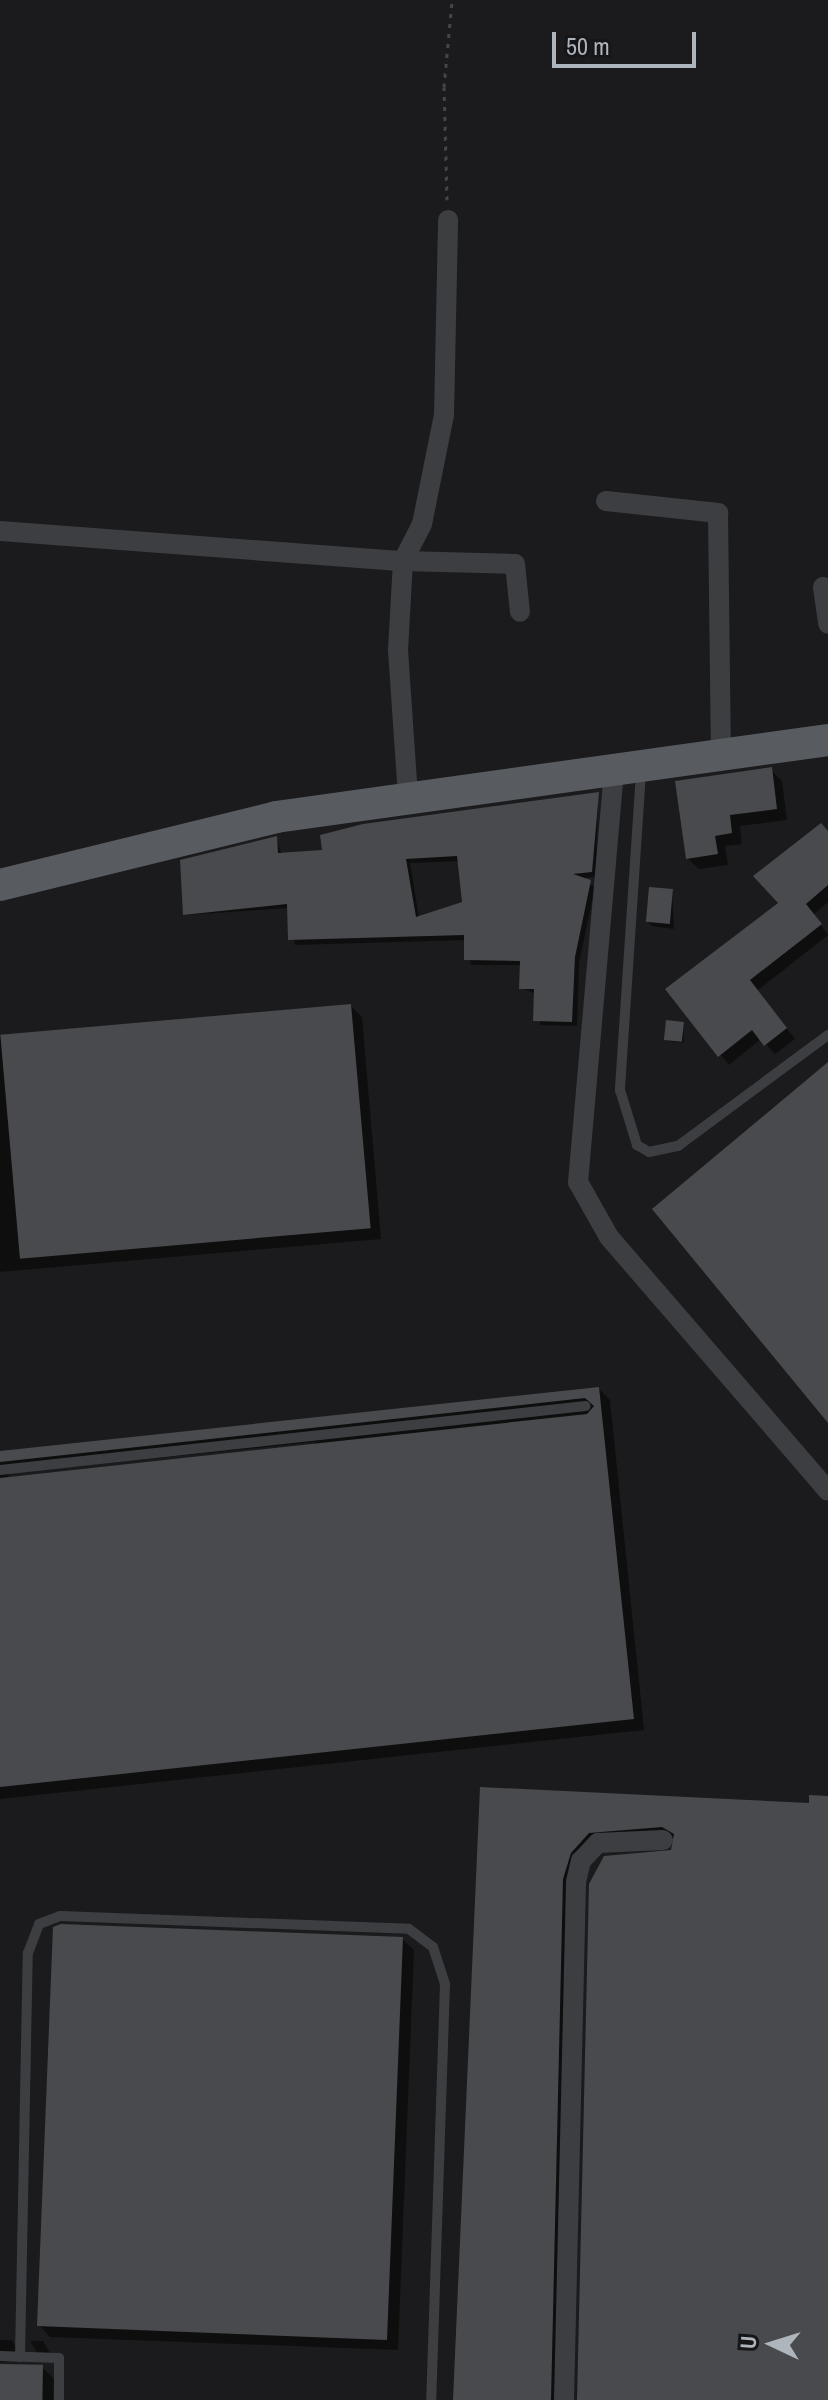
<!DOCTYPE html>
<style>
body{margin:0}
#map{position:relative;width:828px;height:2400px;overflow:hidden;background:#1b1b1d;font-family:"Archivo Narrow",sans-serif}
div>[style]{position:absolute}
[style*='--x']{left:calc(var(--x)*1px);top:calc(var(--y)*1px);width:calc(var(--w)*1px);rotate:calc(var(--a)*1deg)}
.shadow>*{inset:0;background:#0007}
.building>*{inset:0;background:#484a4d;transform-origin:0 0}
.path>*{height:3px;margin-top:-1.5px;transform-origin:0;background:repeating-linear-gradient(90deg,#424549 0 4px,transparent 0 10px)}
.service>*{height:10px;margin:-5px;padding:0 5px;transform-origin:5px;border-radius:5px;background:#3c3e42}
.minor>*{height:20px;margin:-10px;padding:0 10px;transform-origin:10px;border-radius:10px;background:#3c3e42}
.primary>*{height:32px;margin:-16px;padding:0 16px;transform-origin:16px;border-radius:16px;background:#585c61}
span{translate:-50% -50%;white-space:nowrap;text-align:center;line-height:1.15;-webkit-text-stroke:6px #161618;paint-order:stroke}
.north{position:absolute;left:732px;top:2304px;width:80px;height:80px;-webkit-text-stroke:6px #161618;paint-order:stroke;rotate:274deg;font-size:22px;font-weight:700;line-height:32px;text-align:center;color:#aeb5bc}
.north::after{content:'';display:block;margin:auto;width:28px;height:36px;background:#aeb5bc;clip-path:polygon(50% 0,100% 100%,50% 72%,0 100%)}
.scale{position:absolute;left:552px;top:32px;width:144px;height:36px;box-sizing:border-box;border:4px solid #aeb5bc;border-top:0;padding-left:10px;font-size:24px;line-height:28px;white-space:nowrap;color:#aeb5bc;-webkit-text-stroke:6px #161618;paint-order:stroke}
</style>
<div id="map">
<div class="shadow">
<div style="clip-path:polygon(771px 770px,782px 781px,787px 820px,740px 826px,742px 844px,725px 846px,728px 865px,699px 869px,687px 858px)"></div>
<div style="clip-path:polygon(evenodd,598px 794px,596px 876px,580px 879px,595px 887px,579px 963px,577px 1026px,540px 1025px,536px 994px,521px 988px,521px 965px,471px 965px,466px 940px,295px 945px,289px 908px,185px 915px,276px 839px,282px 855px,324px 852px,598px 794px,463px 861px,464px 903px,419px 918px,410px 863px,463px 861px)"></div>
<div style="clip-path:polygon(828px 833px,828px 902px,814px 914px,828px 935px,757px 991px,795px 1039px,775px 1054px,761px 1039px,729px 1065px,668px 990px,781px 904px)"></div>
<div style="clip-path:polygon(672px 891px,674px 929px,652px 926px,647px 921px)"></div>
<div style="clip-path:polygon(351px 1006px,362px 1017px,381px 1239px,0 1272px,0 1037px)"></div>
<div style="clip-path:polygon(683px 1024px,684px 1043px,668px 1041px,666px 1039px)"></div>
<div style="clip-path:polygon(evenodd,599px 1389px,610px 1400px,644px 1730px,0 1799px,0 1453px,599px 1389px,315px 1442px,316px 1446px,4px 1480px,11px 1473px,315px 1442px)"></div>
<div style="clip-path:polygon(482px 1789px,810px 1805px,828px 1798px,828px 2400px,579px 2400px,679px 1839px,601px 1844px,582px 1864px,562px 2400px,455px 2400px)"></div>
<div style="clip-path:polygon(402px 1939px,414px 1950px,398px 2350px,50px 2337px,39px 2325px)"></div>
<div style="clip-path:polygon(0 2340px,12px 2340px,23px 2359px,0 2362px)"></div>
<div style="clip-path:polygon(30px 2341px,43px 2341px,54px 2360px,41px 2359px)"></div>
<div style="clip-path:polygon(0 2365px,42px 2367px,54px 2379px,53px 2400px,0 2400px)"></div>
</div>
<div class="building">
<div style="clip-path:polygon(772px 767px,777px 809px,730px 815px,732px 833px,715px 836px,718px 854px,686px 859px,675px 781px)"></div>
<div style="clip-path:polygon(evenodd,599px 792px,592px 872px,573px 874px,591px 880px,575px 957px,572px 1022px,533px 1021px,534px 989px,519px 989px,520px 961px,464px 960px,464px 935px,288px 940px,287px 904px,183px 915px,180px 860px,277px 836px,278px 853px,322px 850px,320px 835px,363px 824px,599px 792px,457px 856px,462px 902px,416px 917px,406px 859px,457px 856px)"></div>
<div style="clip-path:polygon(821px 823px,828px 831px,828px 885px,806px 904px,822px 924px,750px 980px,787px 1028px,764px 1046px,752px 1030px,718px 1057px,665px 989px,778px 903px,753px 876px)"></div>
<div style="left:649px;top:887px;width:24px;height:35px;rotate:5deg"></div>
<div style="left:351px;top:1004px;width:225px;height:352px;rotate:85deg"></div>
<div style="left:666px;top:1020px;width:18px;height:20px;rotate:6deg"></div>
<div style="clip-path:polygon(828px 1062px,828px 1423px,652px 1209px)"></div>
<div style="clip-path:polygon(599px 1387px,634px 1719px,0 1787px,0 1478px,587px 1414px,594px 1406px,585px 1398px,0 1462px,0 1451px)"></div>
<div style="clip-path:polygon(480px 1787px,809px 1803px,809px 1795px,828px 1796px,828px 2400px,577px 2400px,589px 1884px,604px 1856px,671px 1850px,674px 1834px,662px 1827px,589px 1833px,571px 1853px,563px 1879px,551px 2400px,453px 2400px)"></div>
<div style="clip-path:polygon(61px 1924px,403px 1937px,387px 2340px,37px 2326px,53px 1927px)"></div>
<div style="left:0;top:2364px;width:43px;height:36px;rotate:1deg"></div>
</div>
<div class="path">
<div style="--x:447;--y:200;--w:113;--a:-91.5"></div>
<div style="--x:444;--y:87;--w:87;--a:-84.7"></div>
</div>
<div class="service">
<div style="--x:641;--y:772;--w:319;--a:93.8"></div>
<div style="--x:620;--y:1090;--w:58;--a:72.8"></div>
<div style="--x:637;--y:1145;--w:14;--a:30"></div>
<div style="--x:649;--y:1152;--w:30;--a:-12"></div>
<div style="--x:678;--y:1146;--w:187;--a:-36.5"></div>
<div style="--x:0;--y:1470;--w:589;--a:-6.23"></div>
<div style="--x:0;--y:2356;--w:59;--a:1.9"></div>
<div style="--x:59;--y:2358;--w:42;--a:90"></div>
<div style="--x:20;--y:2357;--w:404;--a:-88.9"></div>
<div style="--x:28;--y:1953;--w:31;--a:-69"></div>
<div style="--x:39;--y:1924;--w:22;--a:-21"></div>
<div style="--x:60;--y:1916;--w:349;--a:2.1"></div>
<div style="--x:409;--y:1929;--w:30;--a:37"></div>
<div style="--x:433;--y:1947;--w:39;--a:72"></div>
<div style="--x:445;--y:1984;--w:416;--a:91.9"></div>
</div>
<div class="minor">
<div style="--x:606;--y:501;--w:113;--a:6.1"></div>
<div style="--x:718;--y:513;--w:244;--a:89.3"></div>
<div style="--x:0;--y:531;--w:404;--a:4.3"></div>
<div style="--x:403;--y:561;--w:89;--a:93.2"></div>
<div style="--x:398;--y:650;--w:148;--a:86.1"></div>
<div style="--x:403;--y:561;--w:42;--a:-62.8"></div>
<div style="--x:422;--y:524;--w:111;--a:-78.6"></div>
<div style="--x:444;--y:415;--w:195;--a:-88.8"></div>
<div style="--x:403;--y:561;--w:112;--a:1.5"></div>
<div style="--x:515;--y:564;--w:48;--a:84.1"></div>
<div style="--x:823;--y:587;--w:37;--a:82"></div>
<div style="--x:614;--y:771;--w:413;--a:95"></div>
<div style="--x:578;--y:1182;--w:63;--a:60.6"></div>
<div style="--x:609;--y:1237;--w:335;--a:49.2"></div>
<div style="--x:564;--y:2400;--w:518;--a:-88.67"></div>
<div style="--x:576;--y:1882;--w:22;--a:-77"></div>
<div style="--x:581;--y:1861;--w:25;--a:-47"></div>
<div style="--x:598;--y:1843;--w:65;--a:-2.6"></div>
</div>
<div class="primary">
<div style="--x:0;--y:885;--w:284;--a:-13.8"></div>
<div style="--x:276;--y:817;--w:557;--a:-7.94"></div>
</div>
<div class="north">U</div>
<div class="scale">50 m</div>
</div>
